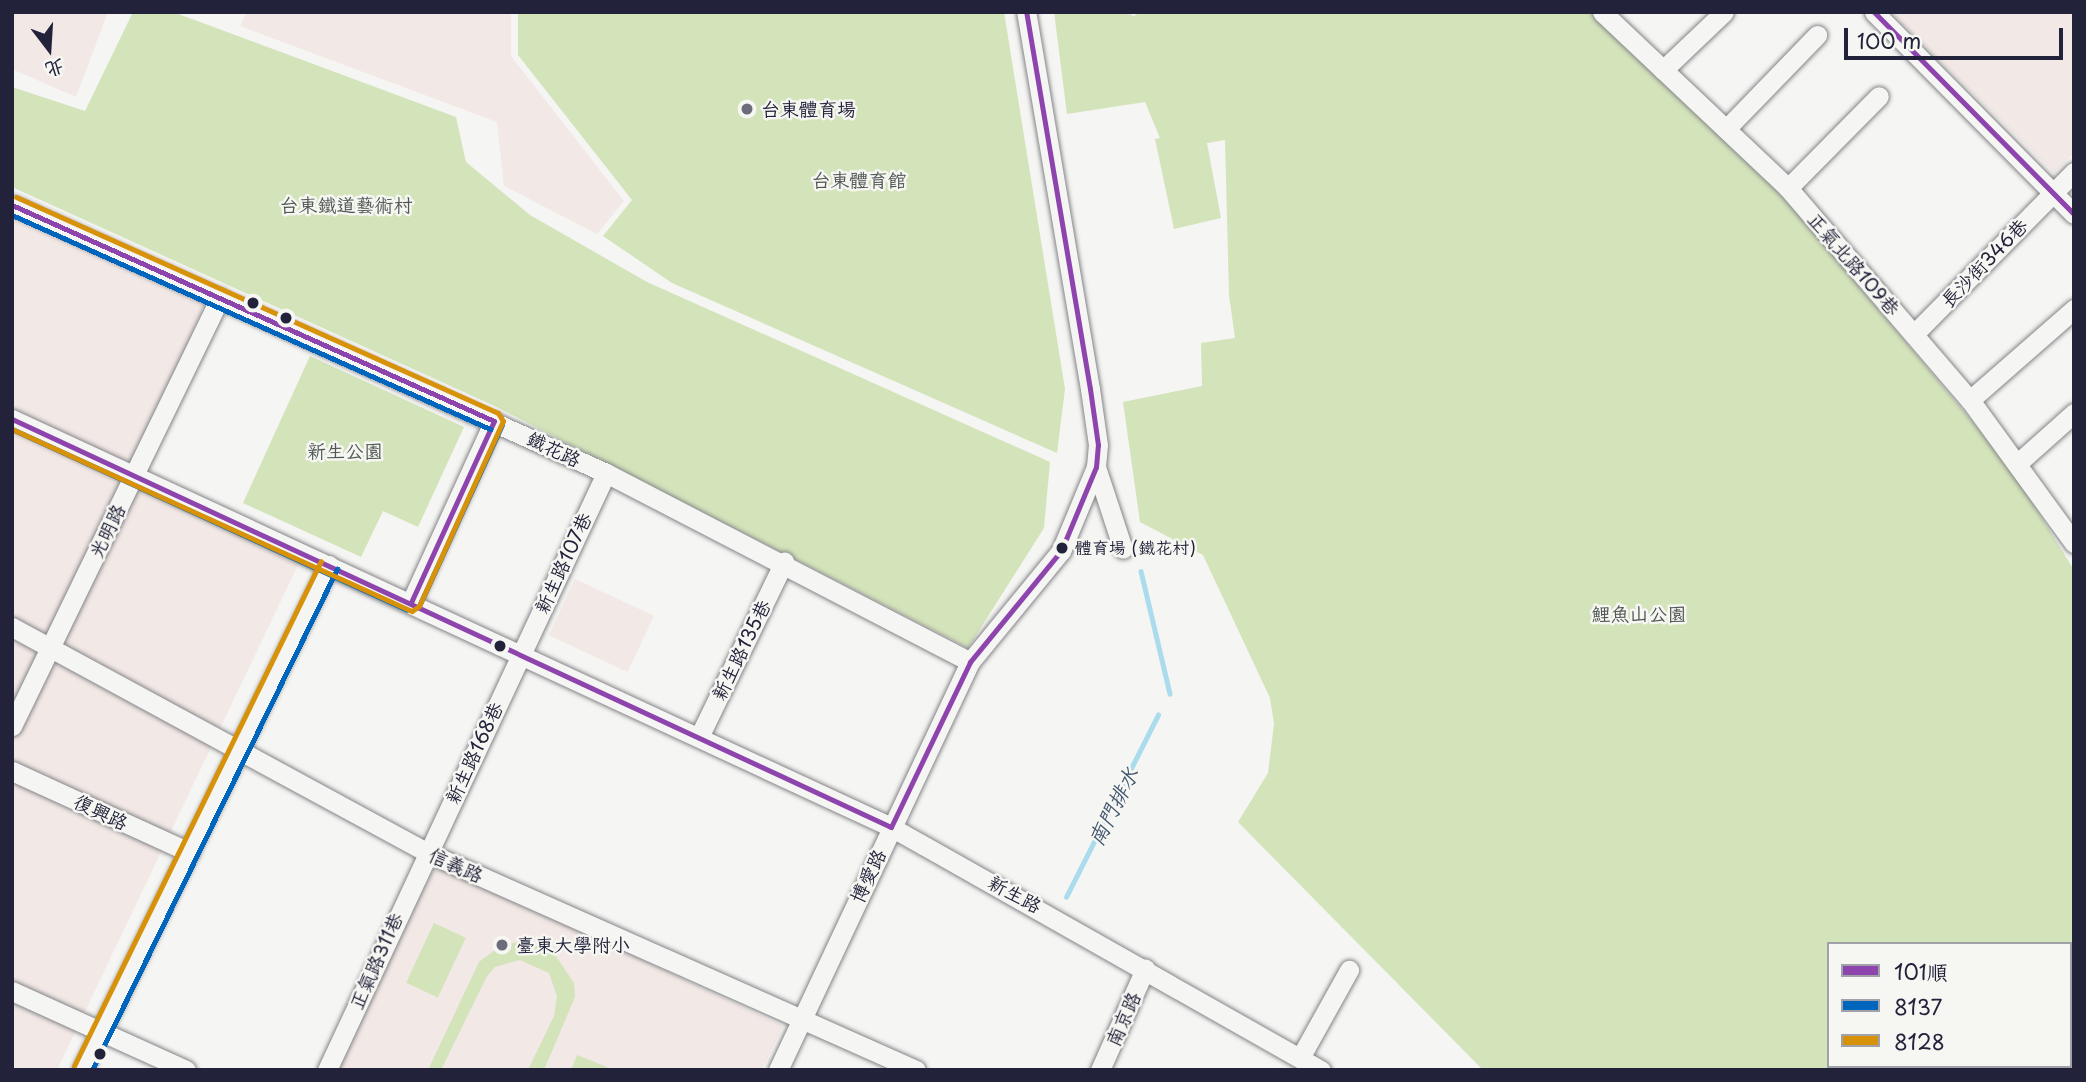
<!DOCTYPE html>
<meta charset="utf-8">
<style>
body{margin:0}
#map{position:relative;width:2086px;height:1082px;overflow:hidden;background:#f5f5f3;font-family:"Playpen Sans","LXGW WenKai TC",sans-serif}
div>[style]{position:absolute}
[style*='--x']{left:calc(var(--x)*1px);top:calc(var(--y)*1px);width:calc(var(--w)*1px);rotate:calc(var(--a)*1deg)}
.built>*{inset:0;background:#f2e8e5;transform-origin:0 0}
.green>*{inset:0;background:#d3e3ba;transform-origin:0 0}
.stream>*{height:4.5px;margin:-2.25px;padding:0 2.25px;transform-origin:2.25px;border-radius:2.25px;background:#aadced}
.roads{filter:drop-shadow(0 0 2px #858589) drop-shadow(0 0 2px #858589)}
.minor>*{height:19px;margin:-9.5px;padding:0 9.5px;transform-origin:9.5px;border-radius:9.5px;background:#f5f5f3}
.bus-1>*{height:5px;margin:-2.5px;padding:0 2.5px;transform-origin:2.5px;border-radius:2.5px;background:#8e44ad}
.bus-2>*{height:5px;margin:-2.5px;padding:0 2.5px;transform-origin:2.5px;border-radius:2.5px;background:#0065bd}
.bus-3>*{height:5px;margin:-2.5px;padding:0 2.5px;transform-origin:2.5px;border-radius:2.5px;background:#d79209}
.dots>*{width:19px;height:19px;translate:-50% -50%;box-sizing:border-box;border:4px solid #f6f6f2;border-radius:50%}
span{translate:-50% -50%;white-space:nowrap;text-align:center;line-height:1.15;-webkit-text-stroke:5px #f6f6f2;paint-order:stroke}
.bus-label{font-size:17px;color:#22223b}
.left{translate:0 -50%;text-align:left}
.poi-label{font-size:19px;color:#22223b}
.park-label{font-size:19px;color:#4f5753}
.street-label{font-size:19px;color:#22223b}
.water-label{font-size:21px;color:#415770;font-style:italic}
.frame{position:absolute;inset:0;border:14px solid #22223b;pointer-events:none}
.legend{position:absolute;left:1827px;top:942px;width:245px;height:126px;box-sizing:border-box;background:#f6f6f2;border:2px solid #a1a1a9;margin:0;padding:9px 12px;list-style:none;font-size:21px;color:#22223b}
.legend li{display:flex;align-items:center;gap:14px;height:35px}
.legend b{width:35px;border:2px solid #a1a1a9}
.north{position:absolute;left:14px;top:14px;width:70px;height:70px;-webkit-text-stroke:5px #f6f6f2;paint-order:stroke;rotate:163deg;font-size:19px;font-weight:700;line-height:28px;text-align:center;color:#22223b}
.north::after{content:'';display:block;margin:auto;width:24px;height:32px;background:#22223b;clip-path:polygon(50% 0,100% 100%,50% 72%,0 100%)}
.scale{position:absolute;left:1844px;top:28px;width:219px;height:32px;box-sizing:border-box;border:4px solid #22223b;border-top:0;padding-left:9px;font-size:21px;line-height:24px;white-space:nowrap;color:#22223b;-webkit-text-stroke:5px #f6f6f2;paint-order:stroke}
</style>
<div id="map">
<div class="built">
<div style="clip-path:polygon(12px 12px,108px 12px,76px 97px,12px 69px)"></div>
<div style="clip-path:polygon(247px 12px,511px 12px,511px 56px,624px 201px,597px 234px,504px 186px,497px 122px,240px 26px)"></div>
<div style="clip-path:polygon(1890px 12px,2074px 12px,2074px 153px,2054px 173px)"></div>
<div style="clip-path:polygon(12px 208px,208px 296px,127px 484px,298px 565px,57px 1070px,12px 1070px)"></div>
<div style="left:575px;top:579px;width:87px;height:62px;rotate:25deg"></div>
<div style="clip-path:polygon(437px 863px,783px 1026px,762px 1070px,328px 1070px)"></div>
</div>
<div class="green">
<div style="clip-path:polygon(133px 12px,173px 12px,456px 117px,466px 162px,530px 215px,647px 282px,1050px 462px,1044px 528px,968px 648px,497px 407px,12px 187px,12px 87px,85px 111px)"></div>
<div style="clip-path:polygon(518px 12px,1004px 12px,1065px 389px,1057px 453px,672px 283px,603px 236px,632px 200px,518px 55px)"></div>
<div style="clip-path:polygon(evenodd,1054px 12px,1124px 12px,1134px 16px,1140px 12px,1590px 12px,1788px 202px,2009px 465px,2074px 570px,2074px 1070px,1483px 1070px,1238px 822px,1268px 773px,1274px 724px,1270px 698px,1203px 555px,1140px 522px,1123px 402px,1202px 386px,1201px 343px,1235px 338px,1229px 295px,1225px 140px,1207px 143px,1221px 218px,1174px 229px,1155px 139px,1160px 138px,1145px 102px,1067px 114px,1054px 12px,1829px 944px,2070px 944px,2070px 1066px,1829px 1066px,1829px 944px)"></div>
<div style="clip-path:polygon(310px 356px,464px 427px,418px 527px,383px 511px,361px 557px,243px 503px)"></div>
<div style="left:434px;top:923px;width:35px;height:66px;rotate:25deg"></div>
<div style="clip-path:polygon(523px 941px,553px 952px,574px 983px,575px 997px,544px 1070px,528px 1070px,554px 1016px,557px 996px,549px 973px,520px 960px,495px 967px,487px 976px,441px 1070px,428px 1070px,479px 962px,500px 946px)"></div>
<div style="clip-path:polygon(577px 1055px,612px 1069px,612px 1070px,571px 1070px)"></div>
</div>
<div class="stream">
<div style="--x:1141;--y:571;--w:126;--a:76.7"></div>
<div style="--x:1066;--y:897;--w:204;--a:-63.2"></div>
</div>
<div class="roads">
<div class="minor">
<div style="--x:1602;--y:12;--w:256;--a:43.4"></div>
<div style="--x:1788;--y:188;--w:279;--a:49.4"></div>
<div style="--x:1970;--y:400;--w:177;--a:54"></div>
<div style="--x:1874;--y:12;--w:284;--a:45.3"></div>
<div style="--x:1663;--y:70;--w:84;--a:-43.6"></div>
<div style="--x:1726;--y:129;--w:131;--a:-45.9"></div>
<div style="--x:1788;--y:188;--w:129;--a:-45.3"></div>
<div style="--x:12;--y:205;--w:652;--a:24.28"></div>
<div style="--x:606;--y:473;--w:410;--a:27.4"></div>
<div style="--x:1915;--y:333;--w:226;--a:-45.4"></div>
<div style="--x:1970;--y:400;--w:138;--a:-41.2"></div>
<div style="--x:12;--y:419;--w:969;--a:24.9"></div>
<div style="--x:891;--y:827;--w:494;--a:29.5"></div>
<div style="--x:2019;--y:462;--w:74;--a:-41.7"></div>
<div style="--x:1096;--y:467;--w:86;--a:71.8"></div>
<div style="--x:411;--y:602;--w:199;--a:-65.4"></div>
<div style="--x:12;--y:627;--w:471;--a:28.5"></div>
<div style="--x:426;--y:852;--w:536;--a:23.98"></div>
<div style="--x:12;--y:726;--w:476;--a:-64.1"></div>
<div style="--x:699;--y:737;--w:195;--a:-64.1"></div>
<div style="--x:12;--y:771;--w:195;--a:24.6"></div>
<div style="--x:12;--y:991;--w:191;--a:24.4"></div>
<div style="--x:1300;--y:1058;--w:101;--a:-60.9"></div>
<div style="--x:82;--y:1070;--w:562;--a:-63.94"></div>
<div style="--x:327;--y:1070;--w:659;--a:-64.95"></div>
<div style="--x:778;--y:1070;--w:451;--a:-64.8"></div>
<div style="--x:970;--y:662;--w:144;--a:-50.7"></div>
<div style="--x:1061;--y:551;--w:91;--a:-67.4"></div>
<div style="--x:1096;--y:467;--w:22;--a:-85"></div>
<div style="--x:1098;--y:445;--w:57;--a:-98.1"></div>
<div style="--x:1090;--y:389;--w:382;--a:-99.6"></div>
<div style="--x:1100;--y:1070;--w:111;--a:-66"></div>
</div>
</div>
<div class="bus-1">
<div style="--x:1874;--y:12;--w:284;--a:45.3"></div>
<div style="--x:12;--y:205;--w:528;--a:24.14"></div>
<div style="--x:494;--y:421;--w:199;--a:114.6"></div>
<div style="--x:12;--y:419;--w:969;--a:24.9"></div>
<div style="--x:891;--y:827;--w:183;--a:-64.4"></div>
<div style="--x:970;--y:662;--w:144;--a:-50.7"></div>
<div style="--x:1061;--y:551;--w:91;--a:-67.4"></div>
<div style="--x:1096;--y:467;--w:22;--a:-85"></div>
<div style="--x:1098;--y:445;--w:57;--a:-98.1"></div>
<div style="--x:1090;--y:389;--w:382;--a:-99.6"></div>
</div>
<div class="bus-2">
<div style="--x:12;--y:215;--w:524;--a:24.12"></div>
<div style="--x:12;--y:429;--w:434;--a:24.6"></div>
<div style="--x:419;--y:606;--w:199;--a:-65.4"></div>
<div style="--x:92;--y:1070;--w:558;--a:-63.94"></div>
</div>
<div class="bus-3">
<div style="--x:12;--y:429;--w:439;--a:24.5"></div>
<div style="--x:412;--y:611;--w:9;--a:-36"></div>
<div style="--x:419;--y:606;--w:203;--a:-65.6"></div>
<div style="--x:503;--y:421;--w:9;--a:-122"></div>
<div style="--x:498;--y:413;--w:528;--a:-155.86"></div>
<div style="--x:74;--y:1066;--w:562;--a:-63.94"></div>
</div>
<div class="dots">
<div style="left:747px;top:109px;background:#6c6c7b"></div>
<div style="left:253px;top:303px;background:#22223b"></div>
<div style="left:286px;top:318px;background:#22223b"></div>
<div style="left:1062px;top:548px;background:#22223b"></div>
<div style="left:500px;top:646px;background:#22223b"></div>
<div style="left:502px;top:945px;background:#6c6c7b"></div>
<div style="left:100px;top:1054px;background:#22223b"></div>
</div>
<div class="bus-label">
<span class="left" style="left:1075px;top:548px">體育場 (鐵花村)</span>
</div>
<div class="poi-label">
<span class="left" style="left:761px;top:109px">台東體育場</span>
<span class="left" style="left:516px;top:945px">臺東大學附小</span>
</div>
<div class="park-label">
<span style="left:859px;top:180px">台東體育館</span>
<span style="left:346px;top:205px">台東鐵道藝術村</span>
<span style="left:345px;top:451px">新生公園</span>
<span style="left:1639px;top:614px">鯉魚山公園</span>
</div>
<div class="street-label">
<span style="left:1984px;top:263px;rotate:-46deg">長沙街346巷</span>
<span style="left:1854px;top:264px;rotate:49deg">正氣北路109巷</span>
<span style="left:554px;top:449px;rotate:25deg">鐵花路</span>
<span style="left:107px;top:531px;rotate:-64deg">光明路</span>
<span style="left:563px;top:563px;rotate:-65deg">新生路107巷</span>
<span style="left:741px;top:650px;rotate:-64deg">新生路135巷</span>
<span style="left:474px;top:753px;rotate:-65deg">新生路168巷</span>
<span style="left:101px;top:812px;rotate:25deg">復興路</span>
<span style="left:456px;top:865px;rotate:24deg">信義路</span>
<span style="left:868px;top:876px;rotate:-65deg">博愛路</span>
<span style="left:1015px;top:894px;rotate:28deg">新生路</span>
<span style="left:376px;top:961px;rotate:-66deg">正氣路311巷</span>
<span style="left:1123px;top:1019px;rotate:-66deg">南京路</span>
</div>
<div class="water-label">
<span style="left:1112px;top:806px;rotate:-63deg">南門排水</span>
</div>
<div class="frame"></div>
<ul class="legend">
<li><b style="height:9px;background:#8e44ad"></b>101順</li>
<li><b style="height:9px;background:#0065bd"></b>8137</li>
<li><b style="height:9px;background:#d79209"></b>8128</li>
</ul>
<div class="north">北</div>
<div class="scale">100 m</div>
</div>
